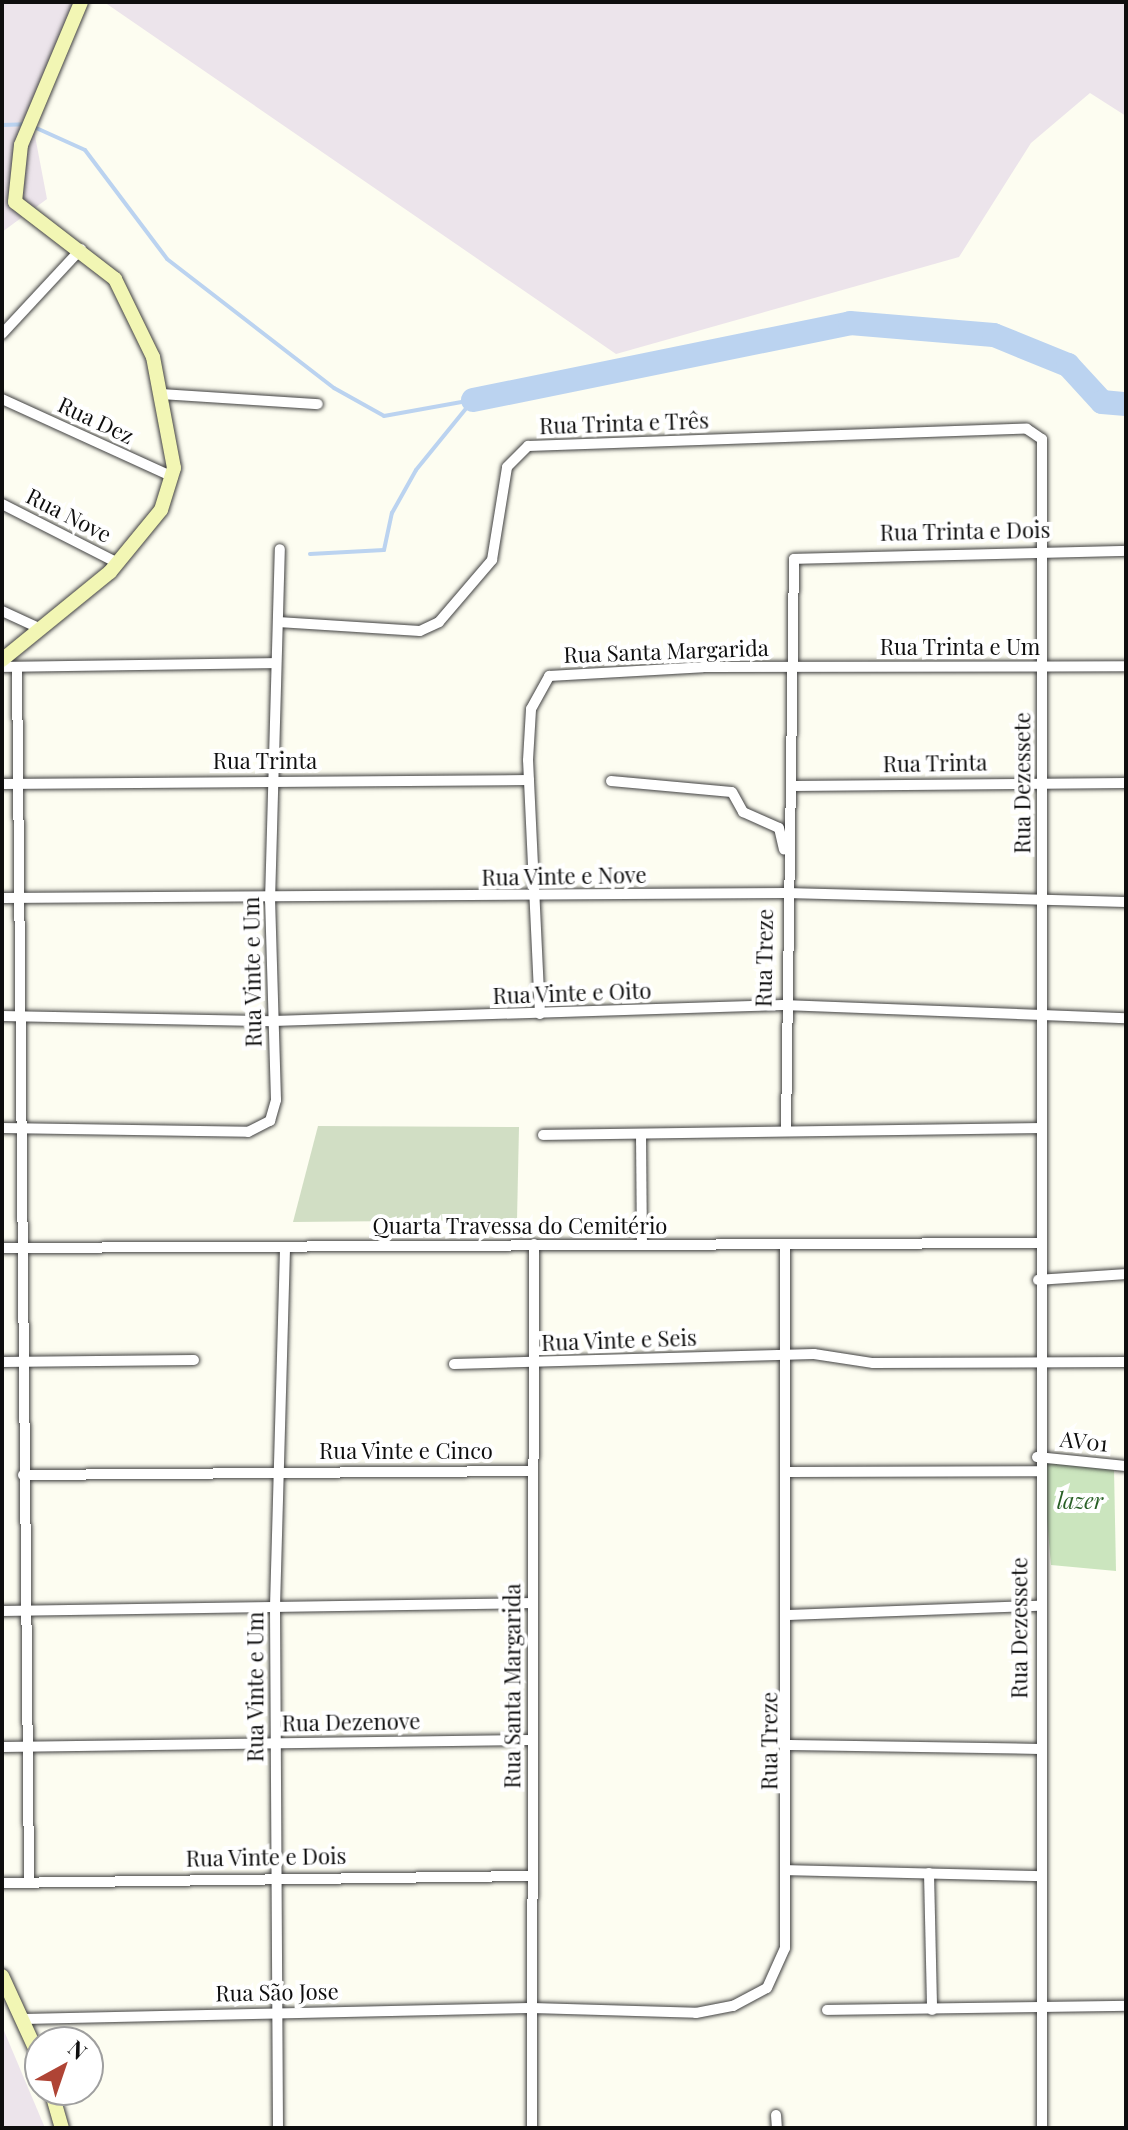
<!DOCTYPE html>
<meta charset="utf-8">
<style>
body{margin:0}
#map{position:relative;width:1128px;height:2130px;overflow:hidden;background:#fdfdf1;font-family:"Playfair Display",serif}
div>[style]{position:absolute}
[style*='--x']{left:calc(var(--x)*1px);top:calc(var(--y)*1px);width:calc(var(--w)*1px);rotate:calc(var(--a)*1deg)}
.industrial>*{inset:0;background:#ece4eb}
.green>*{inset:0;background:#cbe5be}
.cemetery>*{inset:0;background:#d1dec4}
.stream>*{height:4px;margin:-2px;padding:0 2px;transform-origin:2px;border-radius:2px;background:#bbd3f0}
.river>*{height:24px;margin:-12px;padding:0 12px;transform-origin:12px;border-radius:12px;background:#bbd3f0}
.roads{filter:drop-shadow(0 0 2px #414141) drop-shadow(0 0 2px #414141)}
.street>*{height:10px;margin:-5px;padding:0 5px;transform-origin:5px;border-radius:5px;background:#fff}
.secondary>*{height:14px;margin:-7px;padding:0 7px;transform-origin:7px;border-radius:7px;background:#f2f6b4}
span{translate:-50% -50%;white-space:nowrap;text-align:center;line-height:1.15;-webkit-text-stroke:8px #fff;paint-order:stroke}
.street-label{font-size:22px;color:#0e0e0e}
.park-label{font-size:22px;color:#285f25;font-style:italic}
.frame{position:absolute;inset:0;border:4px solid #0e0e0e;pointer-events:none}
.north{position:absolute;left:24px;top:2026px;width:80px;height:80px;box-sizing:border-box;background:#fff;border:2px solid #9f9f9f;border-radius:50%;rotate:40deg;font-size:22px;font-weight:700;line-height:32px;text-align:center;color:#0e0e0e}
.north::after{content:'';display:block;margin:auto;width:28px;height:36px;background:#af4435;clip-path:polygon(50% 0,100% 100%,50% 72%,0 100%)}
</style>
<div id="map">
<div class="industrial">
<div style="clip-path:polygon(2px 2px,77px 2px,32px 120px,47px 199px,2px 232px)"></div>
<div style="clip-path:polygon(104px 2px,1126px 2px,1126px 116px,1090px 93px,1031px 143px,959px 257px,616px 354px)"></div>
<div style="clip-path:polygon(2px 2026px,45px 2128px,2px 2128px)"></div>
</div>
<div class="green">
<div style="clip-path:polygon(1042px 1461px,1114px 1469px,1116px 1571px,1051px 1565px)"></div>
</div>
<div class="cemetery">
<div style="clip-path:polygon(318px 1126px,519px 1127px,517px 1220px,293px 1222px)"></div>
</div>
<div class="stream">
<div style="--x:2;--y:125;--w:24;--a:-2"></div>
<div style="--x:34;--y:127;--w:56;--a:24.3"></div>
<div style="--x:85;--y:150;--w:136;--a:53"></div>
<div style="--x:167;--y:259;--w:211;--a:37.7"></div>
<div style="--x:334;--y:388;--w:57;--a:29.2"></div>
<div style="--x:384;--y:416;--w:90;--a:-10.2"></div>
<div style="--x:310;--y:554;--w:74;--a:-3.1"></div>
<div style="--x:384;--y:550;--w:38;--a:-78"></div>
<div style="--x:392;--y:513;--w:49;--a:-60.8"></div>
<div style="--x:416;--y:470;--w:89;--a:-50.9"></div>
</div>
<div class="river">
<div style="--x:473;--y:400;--w:385;--a:-11.5"></div>
<div style="--x:850;--y:323;--w:144;--a:4.8"></div>
<div style="--x:994;--y:335;--w:80;--a:22.1"></div>
<div style="--x:1068;--y:365;--w:50;--a:47.4"></div>
<div style="--x:1102;--y:402;--w:24;--a:5"></div>
</div>
<div class="roads">
<div class="street">
<div style="--x:2;--y:334;--w:116;--a:-47.1"></div>
<div style="--x:162;--y:394;--w:156;--a:3.7"></div>
<div style="--x:2;--y:399;--w:188;--a:24.5"></div>
<div style="--x:2;--y:504;--w:130;--a:27"></div>
<div style="--x:2;--y:611;--w:43;--a:24.8"></div>
<div style="--x:278;--y:622;--w:142;--a:3.6"></div>
<div style="--x:420;--y:631;--w:21;--a:-25"></div>
<div style="--x:439;--y:622;--w:82;--a:-49.5"></div>
<div style="--x:492;--y:560;--w:94;--a:-80.8"></div>
<div style="--x:507;--y:467;--w:30;--a:-45"></div>
<div style="--x:528;--y:446;--w:499;--a:-2"></div>
<div style="--x:1027;--y:429;--w:18;--a:34"></div>
<div style="--x:1042;--y:439;--w:1689;--a:90"></div>
<div style="--x:2;--y:667;--w:274;--a:-0.8"></div>
<div style="--x:17;--y:668;--w:1213;--a:89.43"></div>
<div style="--x:611;--y:781;--w:121;--a:5.2"></div>
<div style="--x:732;--y:792;--w:23;--a:61"></div>
<div style="--x:743;--y:812;--w:39;--a:24"></div>
<div style="--x:779;--y:828;--w:22;--a:77"></div>
<div style="--x:2;--y:784;--w:527;--a:-0.43"></div>
<div style="--x:792;--y:786;--w:334;--a:-0.5"></div>
<div style="--x:2;--y:898;--w:784;--a:-0.37"></div>
<div style="--x:786;--y:893;--w:340;--a:1.5"></div>
<div style="--x:540;--y:1014;--w:254;--a:-92.7"></div>
<div style="--x:528;--y:760;--w:51;--a:-86.6"></div>
<div style="--x:531;--y:709;--w:38;--a:-61"></div>
<div style="--x:549;--y:676;--w:154;--a:-3.3"></div>
<div style="--x:703;--y:667;--w:423;--a:-0.1"></div>
<div style="--x:2;--y:1016;--w:271;--a:1.1"></div>
<div style="--x:273;--y:1021;--w:510;--a:-1.8"></div>
<div style="--x:783;--y:1005;--w:343;--a:2.2"></div>
<div style="--x:2;--y:1128;--w:246;--a:0.9"></div>
<div style="--x:248;--y:1132;--w:25;--a:-27"></div>
<div style="--x:270;--y:1121;--w:22;--a:-74"></div>
<div style="--x:276;--y:1100;--w:199;--a:-91.7"></div>
<div style="--x:270;--y:901;--w:352;--a:-88.4"></div>
<div style="--x:786;--y:1131;--w:572;--a:-89.2"></div>
<div style="--x:794;--y:559;--w:332;--a:-1.4"></div>
<div style="--x:641;--y:1134;--w:110;--a:89.5"></div>
<div style="--x:543;--y:1135;--w:495;--a:-0.8"></div>
<div style="--x:2;--y:1248;--w:1036;--a:-0.28"></div>
<div style="--x:1038;--y:1280;--w:88;--a:-3.9"></div>
<div style="--x:2;--y:1362;--w:192;--a:-0.6"></div>
<div style="--x:454;--y:1364;--w:360;--a:-1.6"></div>
<div style="--x:814;--y:1354;--w:60;--a:8.7"></div>
<div style="--x:873;--y:1363;--w:253;--a:-0.2"></div>
<div style="--x:1037;--y:1457;--w:89;--a:5.8"></div>
<div style="--x:788;--y:1472;--w:249;--a:-0.2"></div>
<div style="--x:23;--y:1475;--w:507;--a:-0.45"></div>
<div style="--x:2;--y:1611;--w:531;--a:-0.86"></div>
<div style="--x:788;--y:1615;--w:250;--a:-2.1"></div>
<div style="--x:790;--y:1745;--w:250;--a:0.9"></div>
<div style="--x:2;--y:1747;--w:530;--a:-0.76"></div>
<div style="--x:786;--y:1870;--w:253;--a:1.4"></div>
<div style="--x:929;--y:1873;--w:137;--a:88.7"></div>
<div style="--x:2;--y:1883;--w:530;--a:-0.76"></div>
<div style="--x:827;--y:2010;--w:299;--a:-0.8"></div>
<div style="--x:23;--y:2019;--w:509;--a:-1.24"></div>
<div style="--x:532;--y:2008;--w:164;--a:1.7"></div>
<div style="--x:696;--y:2013;--w:38;--a:-11"></div>
<div style="--x:733;--y:2006;--w:38;--a:-28"></div>
<div style="--x:767;--y:1988;--w:44;--a:-65.8"></div>
<div style="--x:785;--y:1948;--w:699;--a:-90"></div>
<div style="--x:776;--y:2115;--w:13;--a:86"></div>
<div style="--x:278;--y:2128;--w:521;--a:-90.33"></div>
<div style="--x:275;--y:1607;--w:360;--a:-88.4"></div>
<div style="--x:532;--y:2128;--w:884;--a:-89.87"></div>
</div>
<div class="secondary">
<div style="--x:2;--y:660;--w:139;--a:-39.2"></div>
<div style="--x:110;--y:572;--w:80;--a:-50.6"></div>
<div style="--x:161;--y:510;--w:44;--a:-72.8"></div>
<div style="--x:174;--y:468;--w:113;--a:-100.7"></div>
<div style="--x:153;--y:357;--w:87;--a:-116"></div>
<div style="--x:115;--y:279;--w:126;--a:-142.4"></div>
<div style="--x:15;--y:202;--w:57;--a:-84"></div>
<div style="--x:21;--y:145;--w:155;--a:-67.2"></div>
<div style="--x:2;--y:1976;--w:91;--a:65.4"></div>
<div style="--x:51;--y:2090;--w:40;--a:74"></div>
</div>
</div>
<div class="street-label">
<span style="left:96px;top:420px;rotate:25deg">Rua Dez</span>
<span style="left:624px;top:423px;rotate:-2deg">Rua Trinta e Três</span>
<span style="left:69px;top:515px;rotate:27deg">Rua Nove</span>
<span style="left:965px;top:531px;rotate:-1deg">Rua Trinta e Dois</span>
<span style="left:960px;top:647px">Rua Trinta e Um</span>
<span style="left:666px;top:651px;rotate:-2deg">Rua Santa Margarida</span>
<span style="left:265px;top:761px">Rua Trinta</span>
<span style="left:935px;top:763px;rotate:-1deg">Rua Trinta</span>
<span style="left:1022px;top:783px;rotate:-90deg">Rua Dezessete</span>
<span style="left:564px;top:876px;rotate:-1deg">Rua Vinte e Nove</span>
<span style="left:764px;top:958px;rotate:-89deg">Rua Treze</span>
<span style="left:252px;top:972px;rotate:-91deg">Rua Vinte e Um</span>
<span style="left:572px;top:993px;rotate:-2deg">Rua Vinte e Oito</span>
<span style="left:520px;top:1226px">Quarta Travessa do Cemitério</span>
<span style="left:619px;top:1340px;rotate:-2deg">Rua Vinte e Seis</span>
<span style="left:1084px;top:1441px;rotate:6deg">AV01</span>
<span style="left:406px;top:1451px">Rua Vinte e Cinco</span>
<span style="left:1019px;top:1628px;rotate:-90deg">Rua Dezessete</span>
<span style="left:512px;top:1686px;rotate:-90deg">Rua Santa Margarida</span>
<span style="left:255px;top:1687px;rotate:-90deg">Rua Vinte e Um</span>
<span style="left:351px;top:1722px;rotate:-1deg">Rua Dezenove</span>
<span style="left:769px;top:1741px;rotate:-90deg">Rua Treze</span>
<span style="left:266px;top:1857px;rotate:-1deg">Rua Vinte e Dois</span>
<span style="left:277px;top:1992px;rotate:-1deg">Rua São Jose</span>
</div>
<div class="park-label">
<span style="left:1080px;top:1501px">lazer</span>
</div>
<div class="frame"></div>
<div class="north">N</div>
</div>
